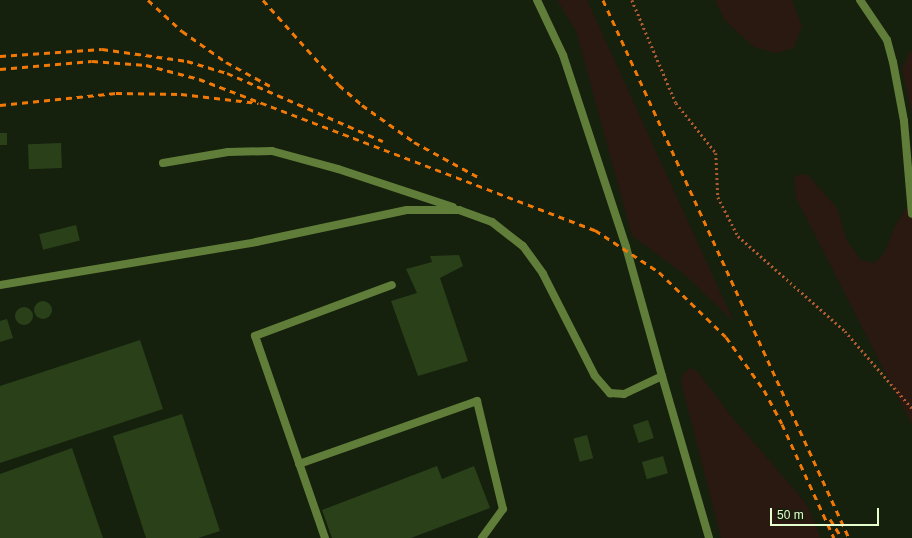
<!DOCTYPE html>
<style>
body{margin:0}
#map{position:relative;width:912px;height:538px;overflow:hidden;background:#15200d;font-family:Helvetica,sans-serif}
div>[style]{position:absolute}
[style*='--x']{left:calc(var(--x)*1px);top:calc(var(--y)*1px);width:calc(var(--w)*1px);rotate:calc(var(--a)*1deg)}
.green>*{inset:0;background:#291910}
.building>*{inset:0;background:#294019;transform-origin:0 0}
.round{border-radius:50%}
.path>*{height:2.5px;margin-top:-1.25px;transform-origin:0;background:repeating-linear-gradient(90deg,#af5a30 0 2px,transparent 0 5px)}
.service>*{height:8px;margin:-4px;padding:0 4px;transform-origin:4px;border-radius:4px;background:#607e39}
.minor>*{height:8px;margin:-4px;padding:0 4px;transform-origin:4px;border-radius:4px;background:#607e39}
.rail>*{height:3px;margin-top:-1.5px;transform-origin:0;background:repeating-linear-gradient(90deg,#f27905 0 6px,transparent 0 11px)}
span{translate:-50% -50%;white-space:nowrap;text-align:center;line-height:1.15;-webkit-text-stroke:3.5px #15200d;paint-order:stroke}
.scale{position:absolute;left:770px;top:508px;width:109px;height:18px;box-sizing:border-box;border:2px solid #e5fecd;border-top:0;padding-left:5px;font-size:12px;line-height:14px;white-space:nowrap;color:#e5fecd;-webkit-text-stroke:3px #15200d;paint-order:stroke}
</style>
<div id="map">
<div class="green">
<div style="clip-path:polygon(557px 0,587px 0,734px 322px,684px 274px,632px 236px,576px 31px)"></div>
<div style="clip-path:polygon(715px 0,792px 0,802px 26px,794px 48px,775px 53px,754px 47px,725px 21px)"></div>
<div style="clip-path:polygon(909px 52px,912px 52px,912px 114px,902px 69px)"></div>
<div style="clip-path:polygon(807px 174px,837px 208px,847px 241px,861px 260px,875px 263px,884px 253px,896px 224px,912px 199px,912px 425px,796px 198px,794px 176px)"></div>
<div style="clip-path:polygon(691px 368px,698px 372px,732px 417px,806px 503px,821px 538px,721px 538px,681px 382px,684px 373px)"></div>
</div>
<div class="building">
<div style="left:0;top:133px;width:7px;height:12px"></div>
<div style="left:61px;top:143px;width:25px;height:33px;rotate:88deg"></div>
<div style="left:76px;top:225px;width:16px;height:38px;rotate:76deg"></div>
<div style="clip-path:polygon(459px 255px,463px 266px,440px 278px,468px 361px,418px 376px,391px 301px,417px 293px,406px 269px,432px 262px,430px 256px)"></div>
<div class="round" style="left:34px;top:301px;width:18px;height:18px"></div>
<div class="round" style="left:15px;top:307px;width:18px;height:18px"></div>
<div style="clip-path:polygon(7px 319px,13px 338px,0 342px,0 321px)"></div>
<div style="clip-path:polygon(140px 340px,163px 409px,0 463px,0 386px)"></div>
<div style="clip-path:polygon(182px 414px,220px 531px,198px 538px,146px 538px,113px 436px)"></div>
<div style="left:648px;top:420px;width:19px;height:16px;rotate:72deg"></div>
<div style="left:587px;top:435px;width:24px;height:14px;rotate:75deg"></div>
<div style="clip-path:polygon(72px 448px,103px 538px,0 538px,0 474px)"></div>
<div style="left:663px;top:456px;width:18px;height:22px;rotate:74deg"></div>
<div style="clip-path:polygon(437px 466px,442px 479px,474px 466px,490px 508px,411px 538px,332px 538px,322px 510px)"></div>
</div>
<div class="path">
<div style="--x:632;--y:0;--w:112;--a:66.9"></div>
<div style="--x:676;--y:103;--w:64;--a:51.3"></div>
<div style="--x:716;--y:153;--w:44;--a:87.4"></div>
<div style="--x:718;--y:197;--w:44;--a:62.9"></div>
<div style="--x:738;--y:236;--w:143;--a:41.6"></div>
<div style="--x:845;--y:331;--w:102;--a:49"></div>
</div>
<div class="service">
<div style="--x:860;--y:0;--w:48;--a:56"></div>
<div style="--x:887;--y:40;--w:23;--a:75"></div>
<div style="--x:893;--y:62;--w:60;--a:79.4"></div>
<div style="--x:904;--y:121;--w:93;--a:85.1"></div>
<div style="--x:163;--y:163;--w:66;--a:-9.6"></div>
<div style="--x:228;--y:152;--w:44;--a:-1.3"></div>
<div style="--x:272;--y:151;--w:68;--a:15.3"></div>
<div style="--x:338;--y:169;--w:121;--a:18.3"></div>
<div style="--x:0;--y:285;--w:260;--a:-9.5"></div>
<div style="--x:256;--y:242;--w:154;--a:-12"></div>
<div style="--x:407;--y:210;--w:52;--a:0"></div>
<div style="--x:459;--y:210;--w:35;--a:20"></div>
<div style="--x:492;--y:222;--w:39;--a:38"></div>
<div style="--x:523;--y:246;--w:34;--a:54"></div>
<div style="--x:543;--y:274;--w:114;--a:63"></div>
<div style="--x:595;--y:376;--w:23;--a:49"></div>
<div style="--x:610;--y:393;--w:14;--a:4"></div>
<div style="--x:624;--y:394;--w:42;--a:-25.3"></div>
<div style="--x:662;--y:376;--w:169;--a:73.8"></div>
<div style="--x:299;--y:464;--w:189;--a:-19.5"></div>
<div style="--x:477;--y:401;--w:111;--a:76.5"></div>
<div style="--x:503;--y:509;--w:36;--a:126"></div>
<div style="--x:325;--y:538;--w:214;--a:-109.1"></div>
<div style="--x:255;--y:336;--w:146;--a:-20.4"></div>
</div>
<div class="minor">
<div style="--x:537;--y:0;--w:61;--a:64.7"></div>
<div style="--x:563;--y:55;--w:202;--a:71.8"></div>
<div style="--x:626;--y:247;--w:134;--a:74.4"></div>
</div>
<div class="rail">
<div style="--x:148;--y:0;--w:46;--a:42.4"></div>
<div style="--x:182;--y:31;--w:54;--a:35.2"></div>
<div style="--x:226;--y:62;--w:50;--a:28.6"></div>
<div style="--x:263;--y:0;--w:114;--a:48.2"></div>
<div style="--x:339;--y:85;--w:30;--a:41"></div>
<div style="--x:362;--y:105;--w:64;--a:35.4"></div>
<div style="--x:414;--y:142;--w:77;--a:28.6"></div>
<div style="--x:603;--y:0;--w:592;--a:65.43"></div>
<div style="--x:0;--y:56;--w:102;--a:-3.9"></div>
<div style="--x:102;--y:49;--w:86;--a:8"></div>
<div style="--x:187;--y:61;--w:42;--a:16.7"></div>
<div style="--x:227;--y:73;--w:170;--a:23.6"></div>
<div style="--x:0;--y:69;--w:92;--a:-5"></div>
<div style="--x:92;--y:61;--w:54;--a:4.2"></div>
<div style="--x:146;--y:65;--w:55;--a:14.8"></div>
<div style="--x:199;--y:79;--w:424;--a:20.9"></div>
<div style="--x:595;--y:230;--w:77;--a:33.3"></div>
<div style="--x:659;--y:272;--w:93;--a:44.1"></div>
<div style="--x:726;--y:337;--w:65;--a:54.4"></div>
<div style="--x:764;--y:390;--w:38;--a:62"></div>
<div style="--x:782;--y:424;--w:125;--a:65.5"></div>
<div style="--x:0;--y:105;--w:117;--a:-5.9"></div>
<div style="--x:116;--y:93;--w:65;--a:0.9"></div>
<div style="--x:181;--y:94;--w:78;--a:6.7"></div>
<div style="--x:830;--y:519;--w:22;--a:58"></div>
</div>
<div class="scale">50 m</div>
</div>
